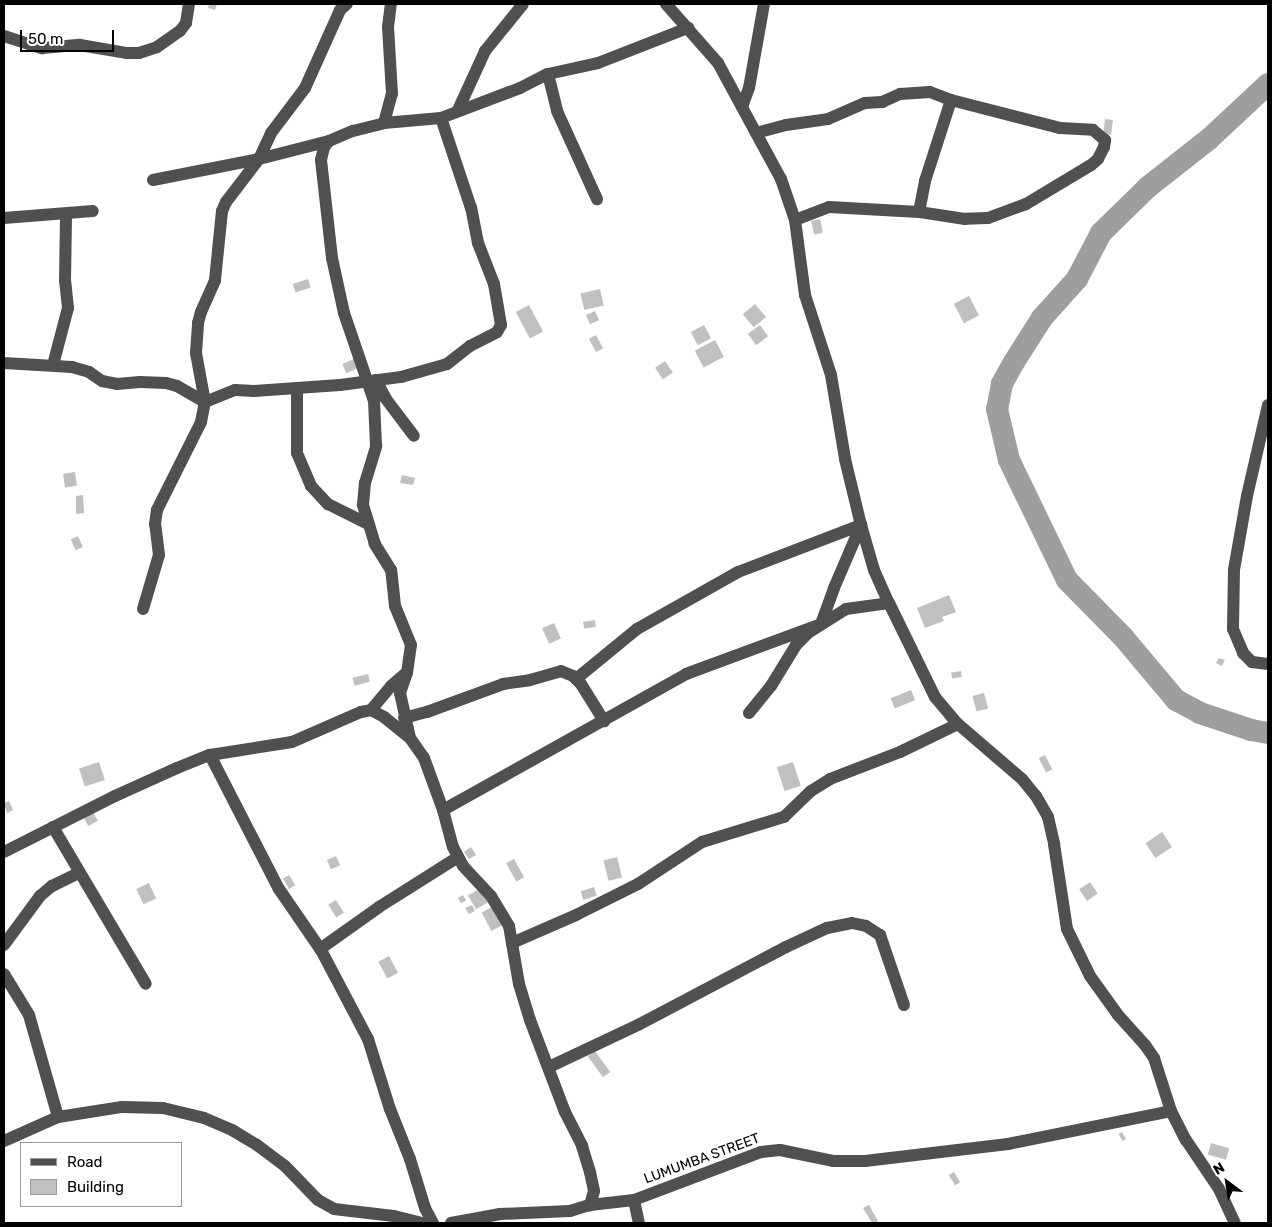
<!DOCTYPE html>
<style>
body{margin:0}
#map{position:relative;width:1272px;height:1227px;overflow:hidden;background:#fff;font-family:Rubik,sans-serif}
div>[style]{position:absolute}
[style*='--x']{left:calc(var(--x)*1px);top:calc(var(--y)*1px);width:calc(var(--w)*1px);rotate:calc(var(--a)*1deg)}
.river>*{height:22px;margin:-11px;padding:0 11px;transform-origin:11px;border-radius:11px;background:#9e9e9e}
.building>*{inset:0;background:#c0c0c0;transform-origin:0 0}
.minor>*{height:12px;margin:-6px;padding:0 6px;transform-origin:6px;border-radius:6px;background:#505050}
span{translate:-50% -50%;white-space:nowrap;text-align:center;line-height:1.15;-webkit-text-stroke:4px #fff;paint-order:stroke}
.street-label{font-size:14px;color:#000}
.frame{position:absolute;inset:0;border:5px solid #000;pointer-events:none}
.legend{position:absolute;left:20px;top:1142px;width:162px;height:65px;box-sizing:border-box;background:#fff;border:1px solid #999;margin:0;padding:6px 9px;list-style:none;font-size:15px;color:#000}
.legend li{display:flex;align-items:center;gap:10px;height:25px}
.legend b{width:25px;border:1px solid #999}
.north{position:absolute;left:1202px;top:1157px;width:50px;height:50px;-webkit-text-stroke:4px #fff;paint-order:stroke;rotate:329deg;font-size:14px;font-weight:700;line-height:20px;text-align:center;color:#000}
.north::after{content:'';display:block;margin:auto;width:18px;height:22px;background:#000;clip-path:polygon(50% 0,100% 100%,50% 72%,0 100%)}
.scale{position:absolute;left:20px;top:30px;width:94px;height:22px;box-sizing:border-box;border:2px solid #000;border-top:0;padding-left:6px;font-size:15px;line-height:18px;white-space:nowrap;color:#000;-webkit-text-stroke:4px #fff;paint-order:stroke}
</style>
<div id="map">
<div class="river">
<div style="--x:1268;--y:84;--w:81;--a:137"></div>
<div style="--x:1209;--y:139;--w:78;--a:141.8"></div>
<div style="--x:1148;--y:187;--w:66;--a:135.6"></div>
<div style="--x:1101;--y:233;--w:52;--a:117.6"></div>
<div style="--x:1077;--y:279;--w:52;--a:131.9"></div>
<div style="--x:1042;--y:318;--w:52;--a:122.5"></div>
<div style="--x:1014;--y:362;--w:25;--a:119"></div>
<div style="--x:1002;--y:384;--w:25;--a:101"></div>
<div style="--x:997;--y:409;--w:52;--a:76.8"></div>
<div style="--x:1009;--y:460;--w:133;--a:64.2"></div>
<div style="--x:1067;--y:580;--w:80;--a:45.5"></div>
<div style="--x:1123;--y:637;--w:82;--a:49.9"></div>
<div style="--x:1176;--y:700;--w:27;--a:28"></div>
<div style="--x:1200;--y:713;--w:54;--a:18.4"></div>
<div style="--x:1251;--y:730;--w:17;--a:10"></div>
</div>
<div class="building">
<div style="clip-path:polygon(209px 4px,217px 4px,215px 10px,208px 8px)"></div>
<div style="left:1105px;top:119px;width:8px;height:15px;rotate:7deg"></div>
<div style="left:820px;top:219px;width:14px;height:9px;rotate:78deg"></div>
<div style="left:308px;top:279px;width:9px;height:16px;rotate:72deg"></div>
<div style="left:600px;top:289px;width:17px;height:20px;rotate:77deg"></div>
<div style="left:969px;top:296px;width:22px;height:17px;rotate:63deg"></div>
<div style="left:755px;top:304px;width:17px;height:16px;rotate:50deg"></div>
<div style="left:529px;top:305px;width:30px;height:15px;rotate:62deg"></div>
<div style="left:595px;top:311px;width:10px;height:10px;rotate:66deg"></div>
<div style="left:704px;top:325px;width:15px;height:15px;rotate:62deg"></div>
<div style="left:760px;top:325px;width:14px;height:15px;rotate:54deg"></div>
<div style="left:596px;top:335px;width:15px;height:8px;rotate:62deg"></div>
<div style="left:715px;top:340px;width:19px;height:23px;rotate:62deg"></div>
<div style="left:356px;top:358px;width:10px;height:15px;rotate:66deg"></div>
<div style="left:665px;top:361px;width:14px;height:12px;rotate:56deg"></div>
<div style="left:75px;top:472px;width:14px;height:12px;rotate:82deg"></div>
<div style="clip-path:polygon(402px 475px,415px 478px,413px 485px,400px 483px)"></div>
<div style="clip-path:polygon(83px 495px,84px 513px,76px 514px,76px 496px)"></div>
<div style="left:78px;top:536px;width:12px;height:8px;rotate:66deg"></div>
<div style="clip-path:polygon(949px 595px,956px 612px,942px 617px,944px 621px,925px 628px,917px 608px)"></div>
<div style="left:595px;top:620px;width:7px;height:12px;rotate:82deg"></div>
<div style="left:554px;top:623px;width:17px;height:13px;rotate:66deg"></div>
<div style="clip-path:polygon(1219px 658px,1225px 660px,1222px 666px,1216px 663px)"></div>
<div style="left:961px;top:671px;width:6px;height:10px;rotate:81deg"></div>
<div style="left:368px;top:674px;width:8px;height:16px;rotate:76deg"></div>
<div style="left:911px;top:690px;width:11px;height:22px;rotate:68deg"></div>
<div style="left:984px;top:693px;width:16px;height:12px;rotate:75deg"></div>
<div style="left:1045px;top:755px;width:16px;height:7px;rotate:63deg"></div>
<div style="left:99px;top:762px;width:19px;height:21px;rotate:72deg"></div>
<div style="left:793px;top:762px;width:25px;height:17px;rotate:72deg"></div>
<div style="clip-path:polygon(9px 801px,13px 810px,7px 813px,4px 803px)"></div>
<div style="left:93px;top:812px;width:10px;height:11px;rotate:61deg"></div>
<div style="left:1162px;top:832px;width:18px;height:20px;rotate:56deg"></div>
<div style="clip-path:polygon(471px 847px,476px 855px,469px 859px,464px 852px)"></div>
<div style="left:336px;top:856px;width:10px;height:10px;rotate:66deg"></div>
<div style="left:617px;top:857px;width:21px;height:14px;rotate:76deg"></div>
<div style="left:514px;top:859px;width:21px;height:9px;rotate:61deg"></div>
<div style="left:289px;top:875px;width:12px;height:7px;rotate:59deg"></div>
<div style="left:1090px;top:882px;width:14px;height:13px;rotate:56deg"></div>
<div style="left:149px;top:883px;width:17px;height:14px;rotate:65deg"></div>
<div style="left:594px;top:887px;width:9px;height:14px;rotate:72deg"></div>
<div style="left:481px;top:888px;width:16px;height:15px;rotate:60deg"></div>
<div style="left:463px;top:895px;width:6px;height:6px;rotate:59deg"></div>
<div style="left:336px;top:900px;width:15px;height:9px;rotate:58deg"></div>
<div style="clip-path:polygon(472px 905px,475px 911px,469px 914px,465px 908px)"></div>
<div style="left:494px;top:906px;width:21px;height:14px;rotate:62deg"></div>
<div style="left:389px;top:956px;width:19px;height:12px;rotate:62deg"></div>
<div style="left:595px;top:1051px;width:26px;height:9px;rotate:54deg"></div>
<div style="left:1122px;top:1132px;width:8px;height:4px;rotate:60deg"></div>
<div style="left:1211px;top:1143px;width:19px;height:12px;rotate:16deg"></div>
<div style="left:954px;top:1172px;width:12px;height:6px;rotate:59deg"></div>
<div style="clip-path:polygon(869px 1205px,878px 1221px,875px 1223px,872px 1223px,863px 1208px)"></div>
</div>
<div class="minor">
<div style="--x:666;--y:4;--w:79;--a:48.6"></div>
<div style="--x:718;--y:63;--w:132;--a:61.5"></div>
<div style="--x:781;--y:179;--w:43;--a:71.1"></div>
<div style="--x:795;--y:220;--w:76;--a:82.4"></div>
<div style="--x:805;--y:295;--w:84;--a:72"></div>
<div style="--x:831;--y:375;--w:85;--a:80.5"></div>
<div style="--x:845;--y:459;--w:68;--a:76.4"></div>
<div style="--x:861;--y:525;--w:47;--a:73.9"></div>
<div style="--x:874;--y:570;--w:36;--a:66"></div>
<div style="--x:889;--y:603;--w:105;--a:63.9"></div>
<div style="--x:935;--y:697;--w:35;--a:50"></div>
<div style="--x:958;--y:724;--w:84;--a:40.7"></div>
<div style="--x:1022;--y:779;--w:22;--a:51"></div>
<div style="--x:1036;--y:796;--w:24;--a:60"></div>
<div style="--x:1048;--y:817;--w:28;--a:77"></div>
<div style="--x:1054;--y:844;--w:86;--a:81.3"></div>
<div style="--x:1067;--y:929;--w:52;--a:63.9"></div>
<div style="--x:1090;--y:976;--w:48;--a:54.3"></div>
<div style="--x:1118;--y:1015;--w:40;--a:48"></div>
<div style="--x:1145;--y:1045;--w:16;--a:55"></div>
<div style="--x:1154;--y:1058;--w:56;--a:72.2"></div>
<div style="--x:1171;--y:1111;--w:33;--a:63"></div>
<div style="--x:1186;--y:1140;--w:59;--a:56"></div>
<div style="--x:1219;--y:1189;--w:38;--a:65"></div>
<div style="--x:4;--y:36;--w:40;--a:18"></div>
<div style="--x:42;--y:48;--w:38;--a:-5"></div>
<div style="--x:80;--y:45;--w:48;--a:9.7"></div>
<div style="--x:127;--y:53;--w:12;--a:0"></div>
<div style="--x:139;--y:53;--w:19;--a:-18"></div>
<div style="--x:157;--y:47;--w:28;--a:-35"></div>
<div style="--x:180;--y:31;--w:10;--a:-53"></div>
<div style="--x:186;--y:23;--w:19;--a:-81"></div>
<div style="--x:548;--y:74;--w:38;--a:76"></div>
<div style="--x:557;--y:111;--w:97;--a:65.6"></div>
<div style="--x:742;--y:107;--w:20;--a:-70"></div>
<div style="--x:749;--y:88;--w:85;--a:-79.9"></div>
<div style="--x:458;--y:110;--w:65;--a:-65.4"></div>
<div style="--x:485;--y:51;--w:60;--a:-51"></div>
<div style="--x:384;--y:123;--w:30;--a:-75"></div>
<div style="--x:392;--y:94;--w:67;--a:-93.4"></div>
<div style="--x:388;--y:27;--w:23;--a:-83"></div>
<div style="--x:756;--y:133;--w:31;--a:-15"></div>
<div style="--x:786;--y:125;--w:42;--a:-8.1"></div>
<div style="--x:828;--y:119;--w:40;--a:-23.4"></div>
<div style="--x:865;--y:103;--w:17;--a:-3"></div>
<div style="--x:882;--y:102;--w:20;--a:-24"></div>
<div style="--x:900;--y:94;--w:30;--a:-4"></div>
<div style="--x:930;--y:92;--w:22;--a:21"></div>
<div style="--x:951;--y:100;--w:113;--a:14.4"></div>
<div style="--x:1060;--y:128;--w:33;--a:3"></div>
<div style="--x:1093;--y:130;--w:16;--a:40"></div>
<div style="--x:1105;--y:140;--w:7;--a:98"></div>
<div style="--x:1104;--y:147;--w:13;--a:117"></div>
<div style="--x:1098;--y:159;--w:9;--a:139"></div>
<div style="--x:1091;--y:165;--w:76;--a:149"></div>
<div style="--x:1026;--y:204;--w:40;--a:159.8"></div>
<div style="--x:988;--y:218;--w:23;--a:178"></div>
<div style="--x:965;--y:219;--w:47;--a:-171.3"></div>
<div style="--x:919;--y:212;--w:90;--a:-176.8"></div>
<div style="--x:829;--y:207;--w:36;--a:159"></div>
<div style="--x:153;--y:180;--w:108;--a:-11.2"></div>
<div style="--x:259;--y:159;--w:72;--a:-14.4"></div>
<div style="--x:919;--y:212;--w:32;--a:-79"></div>
<div style="--x:925;--y:181;--w:85;--a:-72.2"></div>
<div style="--x:4;--y:218;--w:89;--a:-4.5"></div>
<div style="--x:4;--y:363;--w:68;--a:3.4"></div>
<div style="--x:72;--y:367;--w:18;--a:16"></div>
<div style="--x:89;--y:372;--w:16;--a:35"></div>
<div style="--x:102;--y:381;--w:15;--a:11"></div>
<div style="--x:117;--y:384;--w:23;--a:-5"></div>
<div style="--x:140;--y:382;--w:26;--a:2"></div>
<div style="--x:166;--y:383;--w:11;--a:15"></div>
<div style="--x:177;--y:386;--w:32;--a:30"></div>
<div style="--x:205;--y:402;--w:32;--a:-22"></div>
<div style="--x:235;--y:390;--w:19;--a:3"></div>
<div style="--x:254;--y:391;--w:86;--a:-4"></div>
<div style="--x:340;--y:385;--w:62;--a:-7.5"></div>
<div style="--x:401;--y:377;--w:48;--a:-15.8"></div>
<div style="--x:447;--y:364;--w:29;--a:-38"></div>
<div style="--x:470;--y:346;--w:30;--a:-27"></div>
<div style="--x:497;--y:332;--w:8;--a:-60"></div>
<div style="--x:501;--y:325;--w:42;--a:-99.7"></div>
<div style="--x:494;--y:284;--w:44;--a:-111.3"></div>
<div style="--x:478;--y:243;--w:36;--a:-101"></div>
<div style="--x:471;--y:208;--w:95;--a:-108.4"></div>
<div style="--x:53;--y:365;--w:59;--a:-75.3"></div>
<div style="--x:68;--y:308;--w:27;--a:-96"></div>
<div style="--x:65;--y:281;--w:67;--a:-89.1"></div>
<div style="--x:376;--y:380;--w:21;--a:62"></div>
<div style="--x:386;--y:399;--w:46;--a:52.9"></div>
<div style="--x:297;--y:388;--w:65;--a:90"></div>
<div style="--x:297;--y:453;--w:36;--a:67"></div>
<div style="--x:311;--y:486;--w:25;--a:47"></div>
<div style="--x:328;--y:504;--w:45;--a:26.6"></div>
<div style="--x:1268;--y:405;--w:93;--a:103"></div>
<div style="--x:1247;--y:496;--w:75;--a:100"></div>
<div style="--x:1234;--y:570;--w:59;--a:91"></div>
<div style="--x:1233;--y:629;--w:26;--a:67"></div>
<div style="--x:1243;--y:653;--w:13;--a:45"></div>
<div style="--x:1252;--y:662;--w:16;--a:7"></div>
<div style="--x:143;--y:609;--w:56;--a:-73.5"></div>
<div style="--x:159;--y:555;--w:31;--a:-97"></div>
<div style="--x:155;--y:524;--w:14;--a:-82"></div>
<div style="--x:157;--y:510;--w:98;--a:-63.4"></div>
<div style="--x:201;--y:422;--w:20;--a:-79"></div>
<div style="--x:205;--y:402;--w:50;--a:-100.4"></div>
<div style="--x:196;--y:353;--w:30;--a:-86"></div>
<div style="--x:198;--y:323;--w:11;--a:-75"></div>
<div style="--x:201;--y:312;--w:35;--a:-66"></div>
<div style="--x:215;--y:280;--w:69;--a:-84.2"></div>
<div style="--x:222;--y:211;--w:10;--a:-66"></div>
<div style="--x:226;--y:202;--w:54;--a:-52.5"></div>
<div style="--x:259;--y:159;--w:29;--a:-65"></div>
<div style="--x:271;--y:133;--w:56;--a:-52.9"></div>
<div style="--x:305;--y:88;--w:85;--a:-65.8"></div>
<div style="--x:340;--y:10;--w:9;--a:-41"></div>
<div style="--x:576;--y:679;--w:79;--a:-39.3"></div>
<div style="--x:637;--y:629;--w:116;--a:-29.4"></div>
<div style="--x:738;--y:572;--w:132;--a:-20.9"></div>
<div style="--x:371;--y:710;--w:31;--a:-50"></div>
<div style="--x:391;--y:686;--w:18;--a:-41"></div>
<div style="--x:749;--y:713;--w:35;--a:-51"></div>
<div style="--x:771;--y:686;--w:48;--a:-58.6"></div>
<div style="--x:796;--y:645;--w:17;--a:-45"></div>
<div style="--x:808;--y:633;--w:45;--a:-32.3"></div>
<div style="--x:846;--y:609;--w:43;--a:-7.9"></div>
<div style="--x:404;--y:718;--w:24;--a:-15"></div>
<div style="--x:427;--y:712;--w:81;--a:-20.2"></div>
<div style="--x:503;--y:684;--w:27;--a:-8"></div>
<div style="--x:530;--y:680;--w:32;--a:-16"></div>
<div style="--x:561;--y:671;--w:13;--a:23"></div>
<div style="--x:573;--y:676;--w:11;--a:45"></div>
<div style="--x:581;--y:684;--w:44;--a:58.1"></div>
<div style="--x:410;--y:738;--w:46;--a:-102.5"></div>
<div style="--x:400;--y:693;--w:21;--a:-71"></div>
<div style="--x:407;--y:673;--w:28;--a:-82"></div>
<div style="--x:411;--y:645;--w:42;--a:-112.3"></div>
<div style="--x:395;--y:606;--w:36;--a:-96"></div>
<div style="--x:391;--y:570;--w:31;--a:-122"></div>
<div style="--x:375;--y:544;--w:41;--a:-107.1"></div>
<div style="--x:363;--y:505;--w:22;--a:-85"></div>
<div style="--x:365;--y:483;--w:39;--a:-73"></div>
<div style="--x:376;--y:446;--w:45;--a:-92.5"></div>
<div style="--x:374;--y:401;--w:93;--a:-108.8"></div>
<div style="--x:344;--y:313;--w:56;--a:-102.3"></div>
<div style="--x:332;--y:258;--w:99;--a:-96.4"></div>
<div style="--x:321;--y:160;--w:13;--a:-77"></div>
<div style="--x:324;--y:147;--w:8;--a:-50"></div>
<div style="--x:329;--y:141;--w:26;--a:-23"></div>
<div style="--x:353;--y:131;--w:32;--a:-14"></div>
<div style="--x:384;--y:123;--w:57;--a:-5"></div>
<div style="--x:441;--y:118;--w:85;--a:-20.8"></div>
<div style="--x:520;--y:88;--w:31;--a:-27"></div>
<div style="--x:548;--y:74;--w:51;--a:-12.4"></div>
<div style="--x:598;--y:63;--w:97;--a:-21.3"></div>
<div style="--x:210;--y:755;--w:151;--a:62.8"></div>
<div style="--x:279;--y:889;--w:74;--a:55.5"></div>
<div style="--x:321;--y:950;--w:101;--a:62.2"></div>
<div style="--x:368;--y:1039;--w:73;--a:72.6"></div>
<div style="--x:390;--y:1109;--w:54;--a:68.2"></div>
<div style="--x:410;--y:1159;--w:51;--a:73"></div>
<div style="--x:425;--y:1208;--w:17;--a:62"></div>
<div style="--x:443;--y:810;--w:278;--a:-29.2"></div>
<div style="--x:686;--y:674;--w:144;--a:-20.3"></div>
<div style="--x:821;--y:624;--w:38;--a:-70"></div>
<div style="--x:834;--y:588;--w:69;--a:-66.8"></div>
<div style="--x:53;--y:827;--w:182;--a:59.4"></div>
<div style="--x:4;--y:852;--w:124;--a:-26.8"></div>
<div style="--x:115;--y:796;--w:68;--a:-24.3"></div>
<div style="--x:177;--y:768;--w:35;--a:-22"></div>
<div style="--x:210;--y:755;--w:83;--a:-9"></div>
<div style="--x:292;--y:742;--w:75;--a:-23.5"></div>
<div style="--x:361;--y:712;--w:10;--a:-11"></div>
<div style="--x:371;--y:710;--w:15;--a:28"></div>
<div style="--x:384;--y:717;--w:33;--a:39"></div>
<div style="--x:410;--y:738;--w:24;--a:55"></div>
<div style="--x:424;--y:758;--w:55;--a:69.9"></div>
<div style="--x:443;--y:810;--w:38;--a:75"></div>
<div style="--x:453;--y:847;--w:21;--a:62"></div>
<div style="--x:463;--y:866;--w:41;--a:47"></div>
<div style="--x:491;--y:896;--w:35;--a:59"></div>
<div style="--x:509;--y:926;--w:59;--a:80.2"></div>
<div style="--x:519;--y:984;--w:38;--a:73"></div>
<div style="--x:530;--y:1020;--w:98;--a:69.2"></div>
<div style="--x:565;--y:1112;--w:38;--a:63"></div>
<div style="--x:582;--y:1146;--w:27;--a:73"></div>
<div style="--x:590;--y:1172;--w:19;--a:78"></div>
<div style="--x:594;--y:1191;--w:15;--a:106"></div>
<div style="--x:512;--y:943;--w:70;--a:-23.6"></div>
<div style="--x:576;--y:915;--w:69;--a:-26.6"></div>
<div style="--x:638;--y:884;--w:77;--a:-33.3"></div>
<div style="--x:702;--y:842;--w:86;--a:-17"></div>
<div style="--x:784;--y:817;--w:37;--a:-44"></div>
<div style="--x:811;--y:791;--w:22;--a:-32"></div>
<div style="--x:830;--y:779;--w:75;--a:-21.1"></div>
<div style="--x:900;--y:752;--w:64;--a:-25.8"></div>
<div style="--x:4;--y:945;--w:61;--a:-53.7"></div>
<div style="--x:40;--y:896;--w:16;--a:-40"></div>
<div style="--x:52;--y:886;--w:30;--a:-26"></div>
<div style="--x:320;--y:949;--w:72;--a:-35.4"></div>
<div style="--x:379;--y:907;--w:93;--a:-32.3"></div>
<div style="--x:4;--y:974;--w:48;--a:58.6"></div>
<div style="--x:29;--y:1015;--w:106;--a:74.1"></div>
<div style="--x:549;--y:1067;--w:98;--a:-25.3"></div>
<div style="--x:638;--y:1025;--w:167;--a:-27.8"></div>
<div style="--x:786;--y:947;--w:45;--a:-24.9"></div>
<div style="--x:827;--y:928;--w:25;--a:-11"></div>
<div style="--x:852;--y:923;--w:14;--a:12"></div>
<div style="--x:866;--y:926;--w:17;--a:33"></div>
<div style="--x:880;--y:935;--w:74;--a:71.1"></div>
<div style="--x:4;--y:1141;--w:59;--a:-24"></div>
<div style="--x:58;--y:1117;--w:65;--a:-8.9"></div>
<div style="--x:122;--y:1107;--w:41;--a:1.4"></div>
<div style="--x:163;--y:1108;--w:42;--a:13.7"></div>
<div style="--x:204;--y:1118;--w:30;--a:23"></div>
<div style="--x:232;--y:1130;--w:29;--a:31"></div>
<div style="--x:257;--y:1145;--w:35;--a:37"></div>
<div style="--x:285;--y:1166;--w:47;--a:45.9"></div>
<div style="--x:318;--y:1200;--w:18;--a:29"></div>
<div style="--x:334;--y:1209;--w:60;--a:6.7"></div>
<div style="--x:394;--y:1216;--w:29;--a:14"></div>
<div style="--x:634;--y:1200;--w:24;--a:78"></div>
<div style="--x:451;--y:1223;--w:50;--a:-10.4"></div>
<div style="--x:500;--y:1214;--w:70;--a:-2.5"></div>
<div style="--x:570;--y:1211;--w:21;--a:-17"></div>
<div style="--x:590;--y:1205;--w:44;--a:-6.5"></div>
<div style="--x:634;--y:1200;--w:136;--a:-20.7"></div>
<div style="--x:761;--y:1152;--w:19;--a:-6"></div>
<div style="--x:780;--y:1150;--w:54;--a:11.7"></div>
<div style="--x:833;--y:1161;--w:32;--a:0"></div>
<div style="--x:865;--y:1161;--w:144;--a:-6.8"></div>
<div style="--x:1008;--y:1144;--w:166;--a:-11.4"></div>
</div>
<div class="street-label">
<span style="left:702px;top:1159px;rotate:-20deg">LUMUMBA STREET</span>
</div>
<div class="frame"></div>
<ul class="legend">
<li><b style="height:6px;background:#505050"></b>Road</li>
<li><b style="height:14px;background:#c0c0c0"></b>Building</li>
</ul>
<div class="north">N</div>
<div class="scale">50 m</div>
</div>
